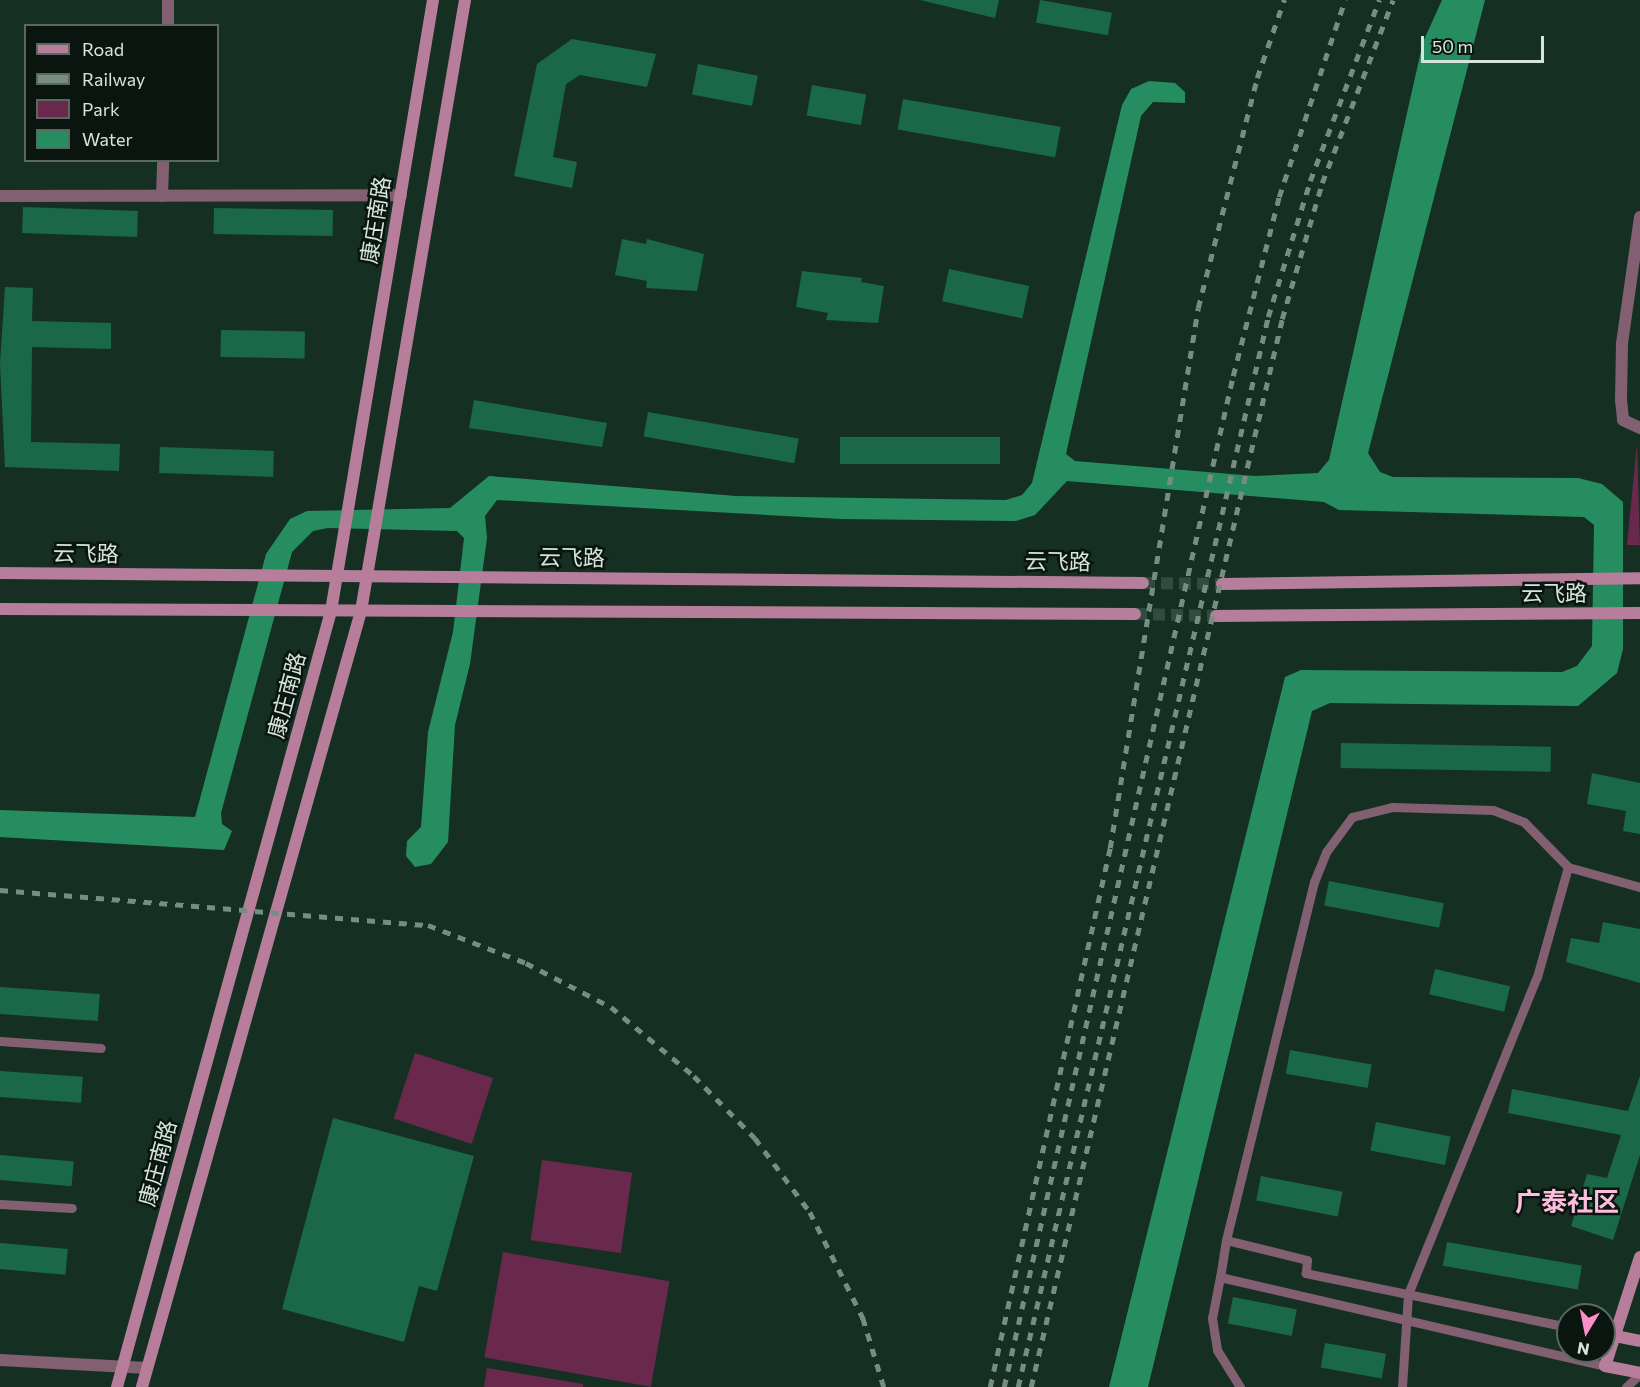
<!DOCTYPE html>
<meta charset="utf-8">
<style>
body{margin:0}
#map{position:relative;width:1640px;height:1387px;overflow:hidden;background:#153023;font-family:Commissioner,"Noto Sans SC",sans-serif}
div>[style]{position:absolute}
[style*='--x']{left:calc(var(--x)*1px);top:calc(var(--y)*1px);width:calc(var(--w)*1px);rotate:calc(var(--a)*1deg)}
.green>*{inset:0;background:#69294d;transform-origin:0 0}
.water>*{inset:0;background:#268d61}
.building>*{inset:0;background:#1a6847;transform-origin:0 0}
.secondary-tunnel>*{height:12px;margin-top:-6px;transform-origin:0;background:repeating-linear-gradient(90deg,#324b3f 0 12px,transparent 0 18px)}
.service>*{height:9px;margin:-4.5px;padding:0 4.5px;transform-origin:4.5px;border-radius:4.5px;background:#836071}
.minor>*{height:12px;margin:-6px;padding:0 6px;transform-origin:6px;border-radius:6px;background:#836071}
.secondary>*{height:12px;margin:-6px;padding:0 6px;transform-origin:6px;border-radius:6px;background:#b67e9a}
.rail>*{height:4.5px;margin-top:-2.25px;transform-origin:0;background:repeating-linear-gradient(90deg,#778c82 0 8px,transparent 0 16px)}
span{translate:-50% -50%;white-space:nowrap;text-align:center;line-height:1.15;-webkit-text-stroke:5px #0a150f;paint-order:stroke}
.street-label{font-size:22px;color:#d5e5dc}
.quarter-label{font-size:26px;color:#fcbedc;font-weight:700}
.legend{position:absolute;left:24px;top:24px;width:195px;height:138px;box-sizing:border-box;background:#0a150f;border:2px solid #5b6861;margin:0;padding:8px 10px;list-style:none;font-size:18px;color:#d5e5dc}
.legend li{display:flex;align-items:center;gap:12px;height:30px}
.legend b{width:30px;border:2px solid #5b6861}
.north{position:absolute;left:1556px;top:1303px;width:60px;height:60px;box-sizing:border-box;background:#0a150f;border:2px solid #5b6861;border-radius:50%;rotate:190deg;font-size:16px;font-weight:700;line-height:24px;text-align:center;color:#d5e5dc}
.north::after{content:'';display:block;margin:auto;width:21px;height:27px;background:#fa8fc7;clip-path:polygon(50% 0,100% 100%,50% 72%,0 100%)}
.scale{position:absolute;left:1421px;top:36px;width:123px;height:27px;box-sizing:border-box;border:3px solid #d5e5dc;border-top:0;padding-left:8px;font-size:18px;line-height:21px;white-space:nowrap;color:#d5e5dc;-webkit-text-stroke:4px #0a150f;paint-order:stroke}
</style>
<div id="map">
<div class="green">
<div style="clip-path:polygon(1637px 444px,1640px 545px,1627px 545px)"></div>
<div style="left:415px;top:1053px;width:82px;height:69px;rotate:18deg"></div>
<div style="left:542px;top:1160px;width:91px;height:81px;rotate:8deg"></div>
<div style="left:503px;top:1252px;width:169px;height:107px;rotate:10deg"></div>
<div style="clip-path:polygon(487px 1368px,583px 1384px,583px 1387px,484px 1387px)"></div>
</div>
<div class="water">
<div style="clip-path:polygon(1442px 0,1485px 0,1368px 453px,1380px 472px,1393px 477px,1578px 478px,1602px 484px,1623px 502px,1623px 649px,1617px 673px,1578px 706px,1330px 703px,1312px 711px,1148px 1387px,1109px 1387px,1285px 677px,1301px 670px,1562px 672px,1577px 666px,1592px 646px,1594px 525px,1584px 517px,1339px 510px,1324px 502px,1067px 481px,1035px 515px,1016px 521px,841px 519px,497px 500px,485px 516px,487px 538px,470px 664px,455px 725px,448px 842px,431px 864px,415px 867px,406px 856px,407px 841px,421px 827px,428px 732px,453px 632px,464px 538px,457px 531px,328px 528px,313px 531px,292px 552px,221px 813px,222px 824px,232px 831px,224px 850px,0 837px,0 810px,195px 817px,266px 554px,290px 519px,307px 511px,450px 508px,489px 476px,736px 496px,1006px 500px,1022px 495px,1032px 483px,1122px 105px,1131px 89px,1149px 81px,1175px 83px,1185px 92px,1185px 103px,1153px 102px,1141px 116px,1066px 454px,1075px 461px,1255px 476px,1318px 473px,1329px 460px,1423px 42px)"></div>
</div>
<div class="building">
<div style="clip-path:polygon(920px 0,999px 0,995px 18px)"></div>
<div style="left:1040px;top:0;width:73px;height:23px;rotate:10deg"></div>
<div style="clip-path:polygon(572px 39px,656px 54px,647px 87px,580px 75px,566px 84px,553px 157px,577px 162px,572px 188px,514px 176px,537px 64px)"></div>
<div style="left:698px;top:64px;width:61px;height:31px;rotate:11deg"></div>
<div style="left:812px;top:85px;width:55px;height:31px;rotate:10deg"></div>
<div style="left:903px;top:99px;width:160px;height:31px;rotate:10deg"></div>
<div style="left:23px;top:207px;width:115px;height:26px;rotate:2deg"></div>
<div style="left:214px;top:208px;width:119px;height:26px;rotate:1deg"></div>
<div style="clip-path:polygon(622px 239px,646px 244px,647px 239px,704px 254px,697px 291px,646px 288px,647px 281px,615px 275px)"></div>
<div style="left:949px;top:269px;width:82px;height:33px;rotate:12deg"></div>
<div style="clip-path:polygon(802px 271px,862px 278px,861px 282px,884px 286px,878px 323px,826px 320px,828px 313px,796px 307px)"></div>
<div style="clip-path:polygon(5px 287px,33px 288px,32px 321px,111px 323px,111px 349px,32px 347px,31px 442px,120px 444px,119px 471px,5px 467px,0 364px)"></div>
<div style="left:221px;top:330px;width:84px;height:27px;rotate:1deg"></div>
<div style="clip-path:polygon(474px 400px,607px 423px,602px 447px,469px 428px)"></div>
<div style="left:648px;top:412px;width:153px;height:25px;rotate:10deg"></div>
<div style="left:1000px;top:437px;width:27px;height:160px;rotate:90deg"></div>
<div style="left:160px;top:447px;width:114px;height:26px;rotate:2deg"></div>
<div style="left:1341px;top:743px;width:210px;height:25px;rotate:1deg"></div>
<div style="clip-path:polygon(1592px 773px,1640px 783px,1640px 834px,1623px 831px,1626px 811px,1587px 804px)"></div>
<div style="left:1329px;top:881px;width:117px;height:25px;rotate:11deg"></div>
<div style="clip-path:polygon(1603px 922px,1640px 929px,1640px 983px,1566px 962px,1571px 938px,1599px 943px)"></div>
<div style="left:1435px;top:969px;width:77px;height:26px;rotate:13deg"></div>
<div style="left:0;top:987px;width:100px;height:27px;rotate:4deg"></div>
<div style="left:1290px;top:1050px;width:83px;height:24px;rotate:10deg"></div>
<div style="left:0;top:1071px;width:83px;height:26px;rotate:4deg"></div>
<div style="clip-path:polygon(1640px 1076px,1640px 1155px,1613px 1240px,1571px 1226px,1587px 1174px,1607px 1178px,1621px 1135px,1508px 1113px,1512px 1089px,1628px 1111px)"></div>
<div style="clip-path:polygon(333px 1118px,474px 1156px,437px 1291px,419px 1286px,404px 1342px,282px 1309px)"></div>
<div style="left:1376px;top:1122px;width:76px;height:29px;rotate:11deg"></div>
<div style="left:0;top:1155px;width:74px;height:25px;rotate:5deg"></div>
<div style="left:1261px;top:1176px;width:83px;height:25px;rotate:11deg"></div>
<div style="left:1447px;top:1242px;width:137px;height:24px;rotate:10deg"></div>
<div style="left:0;top:1243px;width:68px;height:26px;rotate:5deg"></div>
<div style="left:1233px;top:1297px;width:65px;height:27px;rotate:11deg"></div>
<div style="left:1325px;top:1343px;width:62px;height:25px;rotate:10deg"></div>
</div>
<div class="secondary-tunnel">
<div style="--x:1143;--y:583;--w:79;--a:0.7"></div>
<div style="--x:1135;--y:614;--w:81;--a:1.4"></div>
</div>
<div class="service">
<div style="--x:0;--y:1041;--w:101;--a:4"></div>
<div style="--x:0;--y:1204;--w:72;--a:3.2"></div>
<div style="--x:1226;--y:1240;--w:369;--a:-76.2"></div>
<div style="--x:1314;--y:882;--w:32;--a:-68"></div>
<div style="--x:1326;--y:852;--w:44;--a:-53.4"></div>
<div style="--x:1352;--y:817;--w:41;--a:-14"></div>
<div style="--x:1392;--y:807;--w:101;--a:1.7"></div>
<div style="--x:1493;--y:810;--w:33;--a:21"></div>
<div style="--x:1524;--y:822;--w:63;--a:45.6"></div>
<div style="--x:1568;--y:867;--w:75;--a:15.5"></div>
<div style="--x:1220;--y:1277;--w:42;--a:101"></div>
<div style="--x:1212;--y:1318;--w:32;--a:81"></div>
<div style="--x:1217;--y:1350;--w:44;--a:58.1"></div>
<div style="--x:1568;--y:1327;--w:268;--a:-168.4"></div>
<div style="--x:1306;--y:1273;--w:13;--a:-86"></div>
<div style="--x:1307;--y:1260;--w:83;--a:-166.1"></div>
<div style="--x:1226;--y:1240;--w:37;--a:99"></div>
<div style="--x:1220;--y:1277;--w:395;--a:13"></div>
<div style="--x:1604;--y:1334;--w:11;--a:10"></div>
<div style="--x:1402;--y:1387;--w:93;--a:-86.3"></div>
<div style="--x:1408;--y:1294;--w:342;--a:-67.9"></div>
<div style="--x:1537;--y:977;--w:114;--a:-74.3"></div>
<div style="--x:1626;--y:1387;--w:19;--a:-43"></div>
</div>
<div class="minor">
<div style="--x:168;--y:26;--w:26;--a:-90"></div>
<div style="--x:0;--y:196;--w:401;--a:-0.1"></div>
<div style="--x:162;--y:196;--w:36;--a:-88"></div>
<div style="--x:1640;--y:217;--w:127;--a:98.1"></div>
<div style="--x:1622;--y:343;--w:57;--a:91"></div>
<div style="--x:1621;--y:400;--w:20;--a:84"></div>
<div style="--x:1623;--y:420;--w:19;--a:25"></div>
<div style="--x:0;--y:1360;--w:147;--a:3.1"></div>
</div>
<div class="secondary">
<div style="--x:0;--y:573;--w:1143;--a:0.5"></div>
<div style="--x:1222;--y:584;--w:418;--a:-0.8"></div>
<div style="--x:0;--y:609;--w:1135;--a:0.25"></div>
<div style="--x:1216;--y:616;--w:424;--a:-0.4"></div>
<div style="--x:1640;--y:1257;--w:114;--a:107.8"></div>
<div style="--x:1605;--y:1366;--w:36;--a:11"></div>
<div style="--x:1615;--y:1336;--w:25;--a:11"></div>
<div style="--x:117;--y:1387;--w:805;--a:-74.58"></div>
<div style="--x:331;--y:611;--w:619;--a:-80.52"></div>
<div style="--x:142;--y:1387;--w:806;--a:-74.24"></div>
<div style="--x:361;--y:611;--w:620;--a:-80.34"></div>
</div>
<div class="rail">
<div style="--x:0;--y:890;--w:429;--a:4.7"></div>
<div style="--x:428;--y:925;--w:105;--a:21.2"></div>
<div style="--x:526;--y:963;--w:96;--a:27.4"></div>
<div style="--x:611;--y:1007;--w:108;--a:39.7"></div>
<div style="--x:694;--y:1076;--w:87;--a:45.5"></div>
<div style="--x:755;--y:1138;--w:92;--a:53.4"></div>
<div style="--x:810;--y:1212;--w:119;--a:63.4"></div>
<div style="--x:863;--y:1318;--w:72;--a:73.1"></div>
<div style="--x:990;--y:1387;--w:552;--a:-77.45"></div>
<div style="--x:1110;--y:848;--w:547;--a:-80.74"></div>
<div style="--x:1198;--y:308;--w:237;--a:-75.6"></div>
<div style="--x:1257;--y:78;--w:83;--a:-70.9"></div>
<div style="--x:1004;--y:1387;--w:1037;--a:-77.24"></div>
<div style="--x:1233;--y:376;--w:185;--a:-75.6"></div>
<div style="--x:1279;--y:197;--w:208;--a:-71.5"></div>
<div style="--x:1018;--y:1387;--w:1099;--a:-76.85"></div>
<div style="--x:1268;--y:317;--w:142;--a:-72.8"></div>
<div style="--x:1310;--y:181;--w:194;--a:-69.1"></div>
<div style="--x:1031;--y:1387;--w:1097;--a:-76.77"></div>
<div style="--x:1282;--y:319;--w:142;--a:-73.6"></div>
<div style="--x:1322;--y:183;--w:196;--a:-68.8"></div>
</div>
<div class="street-label">
<span style="left:375px;top:220px;rotate:-81deg">康庄南路</span>
<span style="left:86px;top:553px;rotate:1deg">云飞路</span>
<span style="left:572px;top:557px;rotate:1deg">云飞路</span>
<span style="left:1058px;top:561px;rotate:1deg">云飞路</span>
<span style="left:1554px;top:593px">云飞路</span>
<span style="left:286px;top:695px;rotate:-75deg">康庄南路</span>
<span style="left:157px;top:1163px;rotate:-75deg">康庄南路</span>
</div>
<div class="quarter-label">
<span style="left:1567px;top:1201px">广泰社区</span>
</div>
<ul class="legend">
<li><b style="height:8px;background:#b67e9a"></b>Road</li>
<li><b style="height:8px;background:#778c82"></b>Railway</li>
<li><b style="height:16px;background:#69294d"></b>Park</li>
<li><b style="height:16px;background:#268d61"></b>Water</li>
</ul>
<div class="north">N</div>
<div class="scale">50 m</div>
</div>
